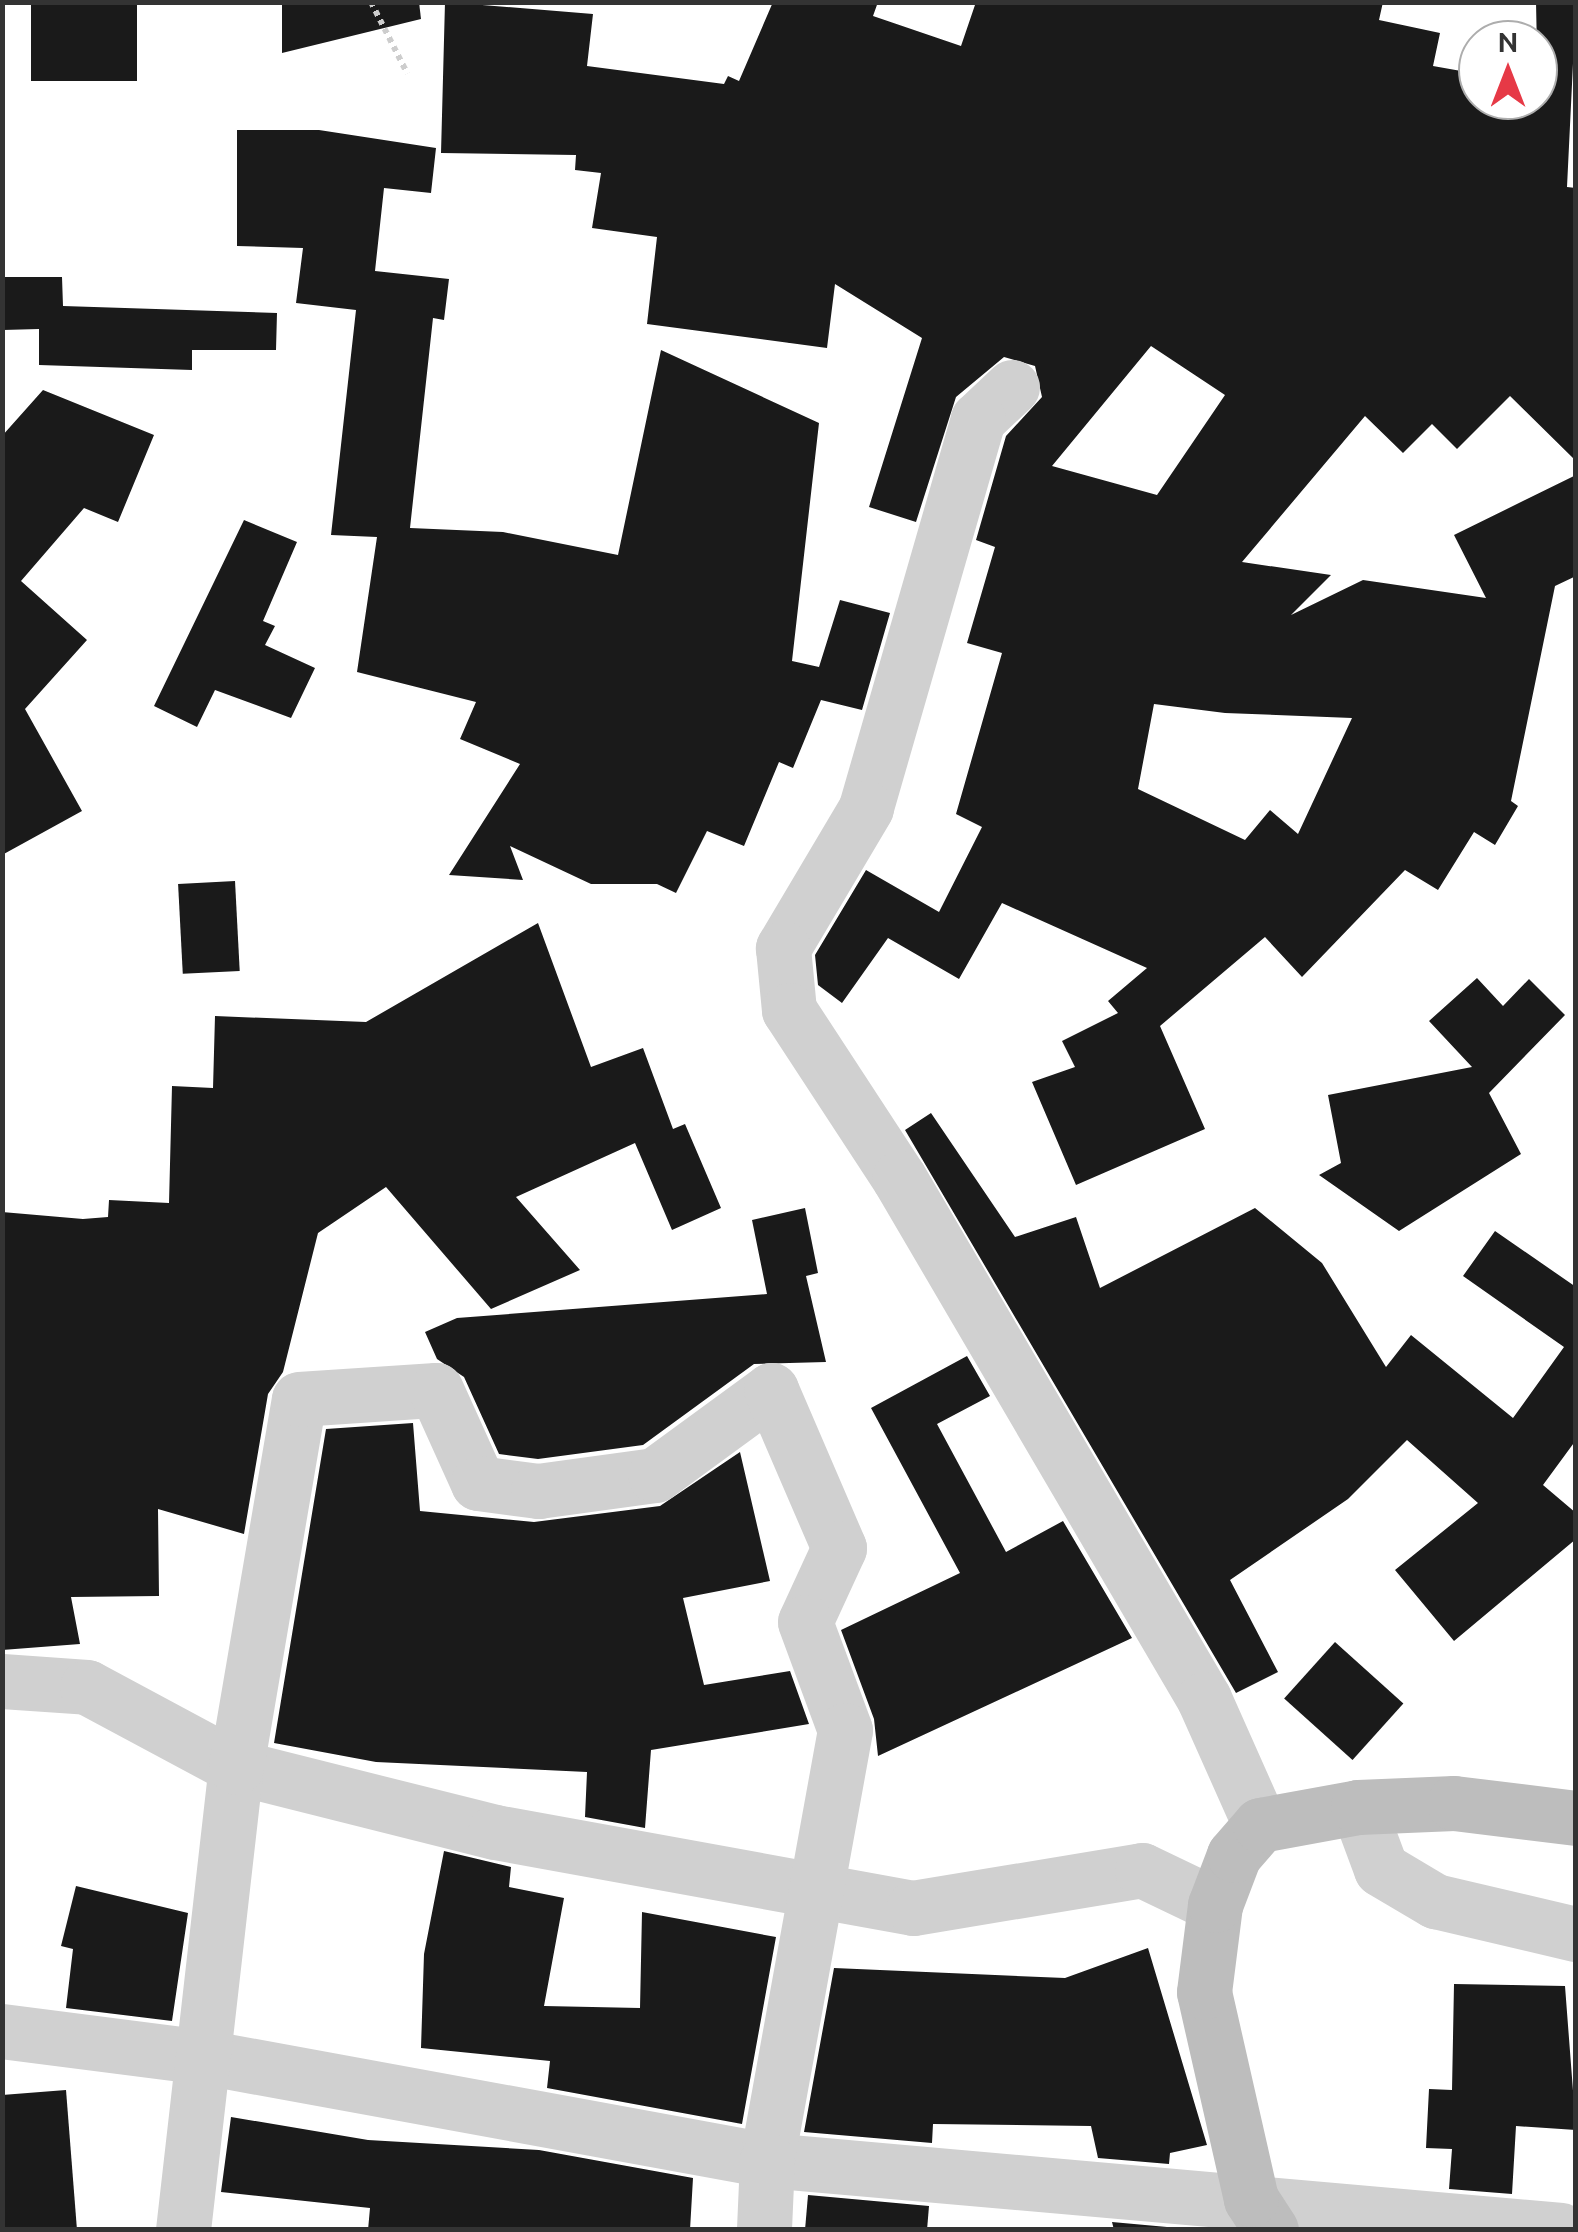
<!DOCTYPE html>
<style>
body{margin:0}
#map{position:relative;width:1578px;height:2232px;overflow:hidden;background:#fff;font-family:Ubuntu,sans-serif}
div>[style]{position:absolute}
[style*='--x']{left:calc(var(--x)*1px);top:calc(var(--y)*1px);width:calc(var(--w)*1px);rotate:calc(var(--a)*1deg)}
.building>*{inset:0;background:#1a1a1a;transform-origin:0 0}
.path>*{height:6px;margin-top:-3px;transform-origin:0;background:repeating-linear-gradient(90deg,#cdcdcd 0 5px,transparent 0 10px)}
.street>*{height:55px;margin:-27.5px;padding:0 27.5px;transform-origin:27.5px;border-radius:27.5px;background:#d0d0d0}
.secondary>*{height:55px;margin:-27.5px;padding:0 27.5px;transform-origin:27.5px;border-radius:27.5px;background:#bdbdbd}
span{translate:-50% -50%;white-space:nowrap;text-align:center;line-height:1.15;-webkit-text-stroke:10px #fff;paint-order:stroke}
.frame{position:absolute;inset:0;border:5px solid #333;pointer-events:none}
.north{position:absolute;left:1458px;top:20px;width:100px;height:100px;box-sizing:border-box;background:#fff;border:2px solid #adadad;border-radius:50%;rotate:0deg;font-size:28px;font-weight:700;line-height:40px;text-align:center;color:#333}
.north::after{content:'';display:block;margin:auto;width:35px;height:45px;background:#e63946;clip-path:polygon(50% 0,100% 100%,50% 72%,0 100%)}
</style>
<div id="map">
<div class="building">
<div style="left:31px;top:2px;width:106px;height:79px"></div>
<div style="clip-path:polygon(282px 2px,419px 2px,421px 19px,282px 53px)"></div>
<div style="clip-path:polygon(evenodd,445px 2px,593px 14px,587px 66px,724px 84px,728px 76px,739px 81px,773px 2px,878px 2px,873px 16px,961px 46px,976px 2px,1383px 2px,1379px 20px,1440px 33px,1433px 66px,1478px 74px,1478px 100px,1538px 100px,1536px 2px,1576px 2px,1567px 187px,1576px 188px,1576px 461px,1510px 396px,1457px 449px,1432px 424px,1403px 453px,1365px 416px,1242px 562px,1331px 575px,1291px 615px,1363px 580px,1486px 598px,1454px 535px,1576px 475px,1576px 576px,1555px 586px,1511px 801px,1518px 806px,1495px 845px,1474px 832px,1438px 890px,1405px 870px,1302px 977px,1265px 937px,1160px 1026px,1205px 1129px,1076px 1185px,1032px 1082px,1075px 1067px,1062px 1041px,1118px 1013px,1108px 1001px,1147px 968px,1002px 903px,959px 979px,888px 938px,842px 1003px,818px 985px,815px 955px,866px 870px,939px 912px,982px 827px,956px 814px,1002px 653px,967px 643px,995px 547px,976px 540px,1006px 436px,1042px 397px,1035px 366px,1004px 357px,956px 397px,916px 522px,869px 507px,922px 338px,835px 284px,827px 348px,647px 324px,657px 237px,592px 228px,601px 173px,575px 170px,576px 155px,441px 153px,445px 2px,1151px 346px,1225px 395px,1157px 495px,1052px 466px,1151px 346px,445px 2px,1154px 704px,1225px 713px,1352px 718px,1298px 834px,1270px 810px,1245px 840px,1138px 789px,1154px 704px)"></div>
<div style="clip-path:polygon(237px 130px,319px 130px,436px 148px,431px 193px,384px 188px,375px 271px,449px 279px,444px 320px,433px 318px,410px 528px,503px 532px,618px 555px,661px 350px,819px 423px,792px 661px,819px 667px,840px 600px,890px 613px,862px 710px,821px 700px,793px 768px,779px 762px,744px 846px,707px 831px,676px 893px,657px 884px,591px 884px,510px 846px,523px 880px,449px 875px,520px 764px,460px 739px,476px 702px,357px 672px,377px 537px,331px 535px,356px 310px,296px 303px,303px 248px,237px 246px)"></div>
<div style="clip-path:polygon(2px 277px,62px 277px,63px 306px,277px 313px,276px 350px,192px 350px,192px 370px,39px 365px,39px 329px,3px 330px)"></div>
<div style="clip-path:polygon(43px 390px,154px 435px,118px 522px,84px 508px,21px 581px,87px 640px,25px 709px,82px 811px,2px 855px,2px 436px)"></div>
<div style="clip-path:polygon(244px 520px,297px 542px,263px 621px,275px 626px,265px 645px,315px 668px,291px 718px,215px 690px,197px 727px,154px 706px)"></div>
<div style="left:235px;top:881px;width:90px;height:57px;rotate:87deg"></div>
<div style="clip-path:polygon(538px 923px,591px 1067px,643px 1048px,673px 1129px,685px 1124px,721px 1208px,672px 1230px,635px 1143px,516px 1197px,580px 1270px,491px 1309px,386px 1187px,318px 1233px,283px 1372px,268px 1394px,244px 1534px,158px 1509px,159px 1596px,71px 1597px,80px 1644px,2px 1650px,2px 1212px,83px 1219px,108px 1217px,109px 1200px,169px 1203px,172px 1086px,213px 1088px,215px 1016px,366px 1022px)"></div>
<div style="clip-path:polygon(1477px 978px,1503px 1006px,1529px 979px,1565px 1015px,1489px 1093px,1521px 1154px,1399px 1231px,1319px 1175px,1341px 1163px,1328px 1095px,1472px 1067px,1429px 1021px)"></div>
<div style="clip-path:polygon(931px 1113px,1015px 1237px,1076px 1217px,1100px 1288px,1255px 1208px,1322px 1263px,1386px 1367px,1411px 1335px,1513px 1418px,1564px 1347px,1463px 1276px,1495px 1231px,1576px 1287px,1576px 1440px,1543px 1485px,1576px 1513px,1576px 1539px,1454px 1641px,1395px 1570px,1478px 1503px,1407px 1440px,1348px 1499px,1230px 1580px,1278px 1672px,1236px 1693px,905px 1130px)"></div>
<div style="clip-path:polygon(805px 1208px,818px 1273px,806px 1276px,826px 1362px,754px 1364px,643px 1445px,538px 1459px,499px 1454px,464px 1377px,437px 1359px,425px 1332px,457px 1318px,767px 1294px,752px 1220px)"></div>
<div style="clip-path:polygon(967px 1356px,990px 1396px,937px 1424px,1006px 1552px,1063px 1521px,1132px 1638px,878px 1756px,874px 1719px,841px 1630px,960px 1573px,871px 1408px)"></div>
<div style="clip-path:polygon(413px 1423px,420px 1511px,534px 1522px,660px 1506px,740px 1452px,770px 1581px,683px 1598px,704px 1685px,790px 1671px,809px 1724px,651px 1750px,645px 1828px,585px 1817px,587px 1772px,376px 1762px,274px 1743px,326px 1429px)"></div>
<div style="left:1335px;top:1642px;width:92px;height:76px;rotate:42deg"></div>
<div style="clip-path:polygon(444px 1851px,511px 1867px,509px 1887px,564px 1898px,544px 2006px,640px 2008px,642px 1912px,776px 1937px,742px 2124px,547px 2088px,550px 2061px,421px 2048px,424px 1954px)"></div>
<div style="clip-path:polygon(76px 1886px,188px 1913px,172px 2021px,66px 2008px,73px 1949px,61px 1946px)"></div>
<div style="clip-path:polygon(1148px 1948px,1207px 2145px,1170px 2153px,1169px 2164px,1098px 2158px,1091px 2126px,933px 2124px,932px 2143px,804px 2132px,834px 1968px,1065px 1978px)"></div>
<div style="clip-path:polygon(1454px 1984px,1565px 1986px,1576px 2130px,1516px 2126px,1512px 2194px,1449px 2189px,1452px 2149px,1426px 2148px,1429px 2089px,1452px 2090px)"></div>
<div style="clip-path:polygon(66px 2090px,77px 2230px,2px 2230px,2px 2095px)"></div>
<div style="clip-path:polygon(231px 2117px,368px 2140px,539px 2150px,693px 2178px,690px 2230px,368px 2230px,370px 2208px,221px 2192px)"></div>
<div style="clip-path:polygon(808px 2195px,929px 2206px,927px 2230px,805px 2230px)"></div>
<div style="clip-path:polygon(1112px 2222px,1167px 2227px,1167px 2230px,1114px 2230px)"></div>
</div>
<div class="path">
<div style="--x:371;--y:2;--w:80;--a:63.1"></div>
</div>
<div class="street">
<div style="--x:1012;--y:387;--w:47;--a:136.7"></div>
<div style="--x:978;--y:419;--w:405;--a:106.1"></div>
<div style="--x:866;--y:808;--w:163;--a:120.7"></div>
<div style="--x:783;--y:948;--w:62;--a:84.5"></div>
<div style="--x:789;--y:1010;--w:201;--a:56.8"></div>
<div style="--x:899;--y:1178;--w:604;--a:59.65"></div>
<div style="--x:1204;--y:1699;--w:138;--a:66"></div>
<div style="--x:2;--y:1681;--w:85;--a:4"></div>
<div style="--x:87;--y:1687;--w:169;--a:28.2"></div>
<div style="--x:236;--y:1767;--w:267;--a:14.1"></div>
<div style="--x:495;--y:1832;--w:425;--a:10.3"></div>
<div style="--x:913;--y:1908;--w:232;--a:-9.4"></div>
<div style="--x:1142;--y:1870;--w:81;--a:25.6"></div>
<div style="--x:1358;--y:1807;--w:66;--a:69.6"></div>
<div style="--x:1381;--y:1869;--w:63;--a:30.7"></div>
<div style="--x:1435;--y:1901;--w:145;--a:13.2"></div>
<div style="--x:2;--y:2031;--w:204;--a:7.3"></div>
<div style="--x:204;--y:2057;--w:572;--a:10.37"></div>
<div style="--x:767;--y:2160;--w:797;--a:5.04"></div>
<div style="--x:183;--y:2230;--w:466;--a:-83.5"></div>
<div style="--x:236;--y:1767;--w:373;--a:-80.3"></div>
<div style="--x:299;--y:1399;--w:137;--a:-3.8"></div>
<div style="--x:436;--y:1390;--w:102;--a:65.7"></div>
<div style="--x:478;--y:1483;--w:61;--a:7.6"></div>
<div style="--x:538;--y:1491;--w:118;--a:-7.8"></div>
<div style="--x:655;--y:1475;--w:144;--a:-36.2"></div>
<div style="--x:771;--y:1390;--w:172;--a:66.7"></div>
<div style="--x:839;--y:1548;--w:81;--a:114.7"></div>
<div style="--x:805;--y:1622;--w:115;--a:69.7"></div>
<div style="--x:845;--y:1730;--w:437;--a:100.3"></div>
<div style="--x:767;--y:2160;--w:70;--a:92.5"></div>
</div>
<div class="secondary">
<div style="--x:1271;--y:2230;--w:37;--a:-123"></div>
<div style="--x:1251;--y:2199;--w:212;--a:-102.8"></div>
<div style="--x:1204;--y:1992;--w:88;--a:-82.8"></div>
<div style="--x:1215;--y:1905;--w:53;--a:-69.2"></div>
<div style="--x:1234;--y:1855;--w:40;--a:-49"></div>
<div style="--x:1260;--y:1825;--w:100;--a:-10.4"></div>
<div style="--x:1358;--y:1807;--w:96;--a:-2.4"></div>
<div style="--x:1454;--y:1803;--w:123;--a:7"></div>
</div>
<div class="frame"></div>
<div class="north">N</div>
</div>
